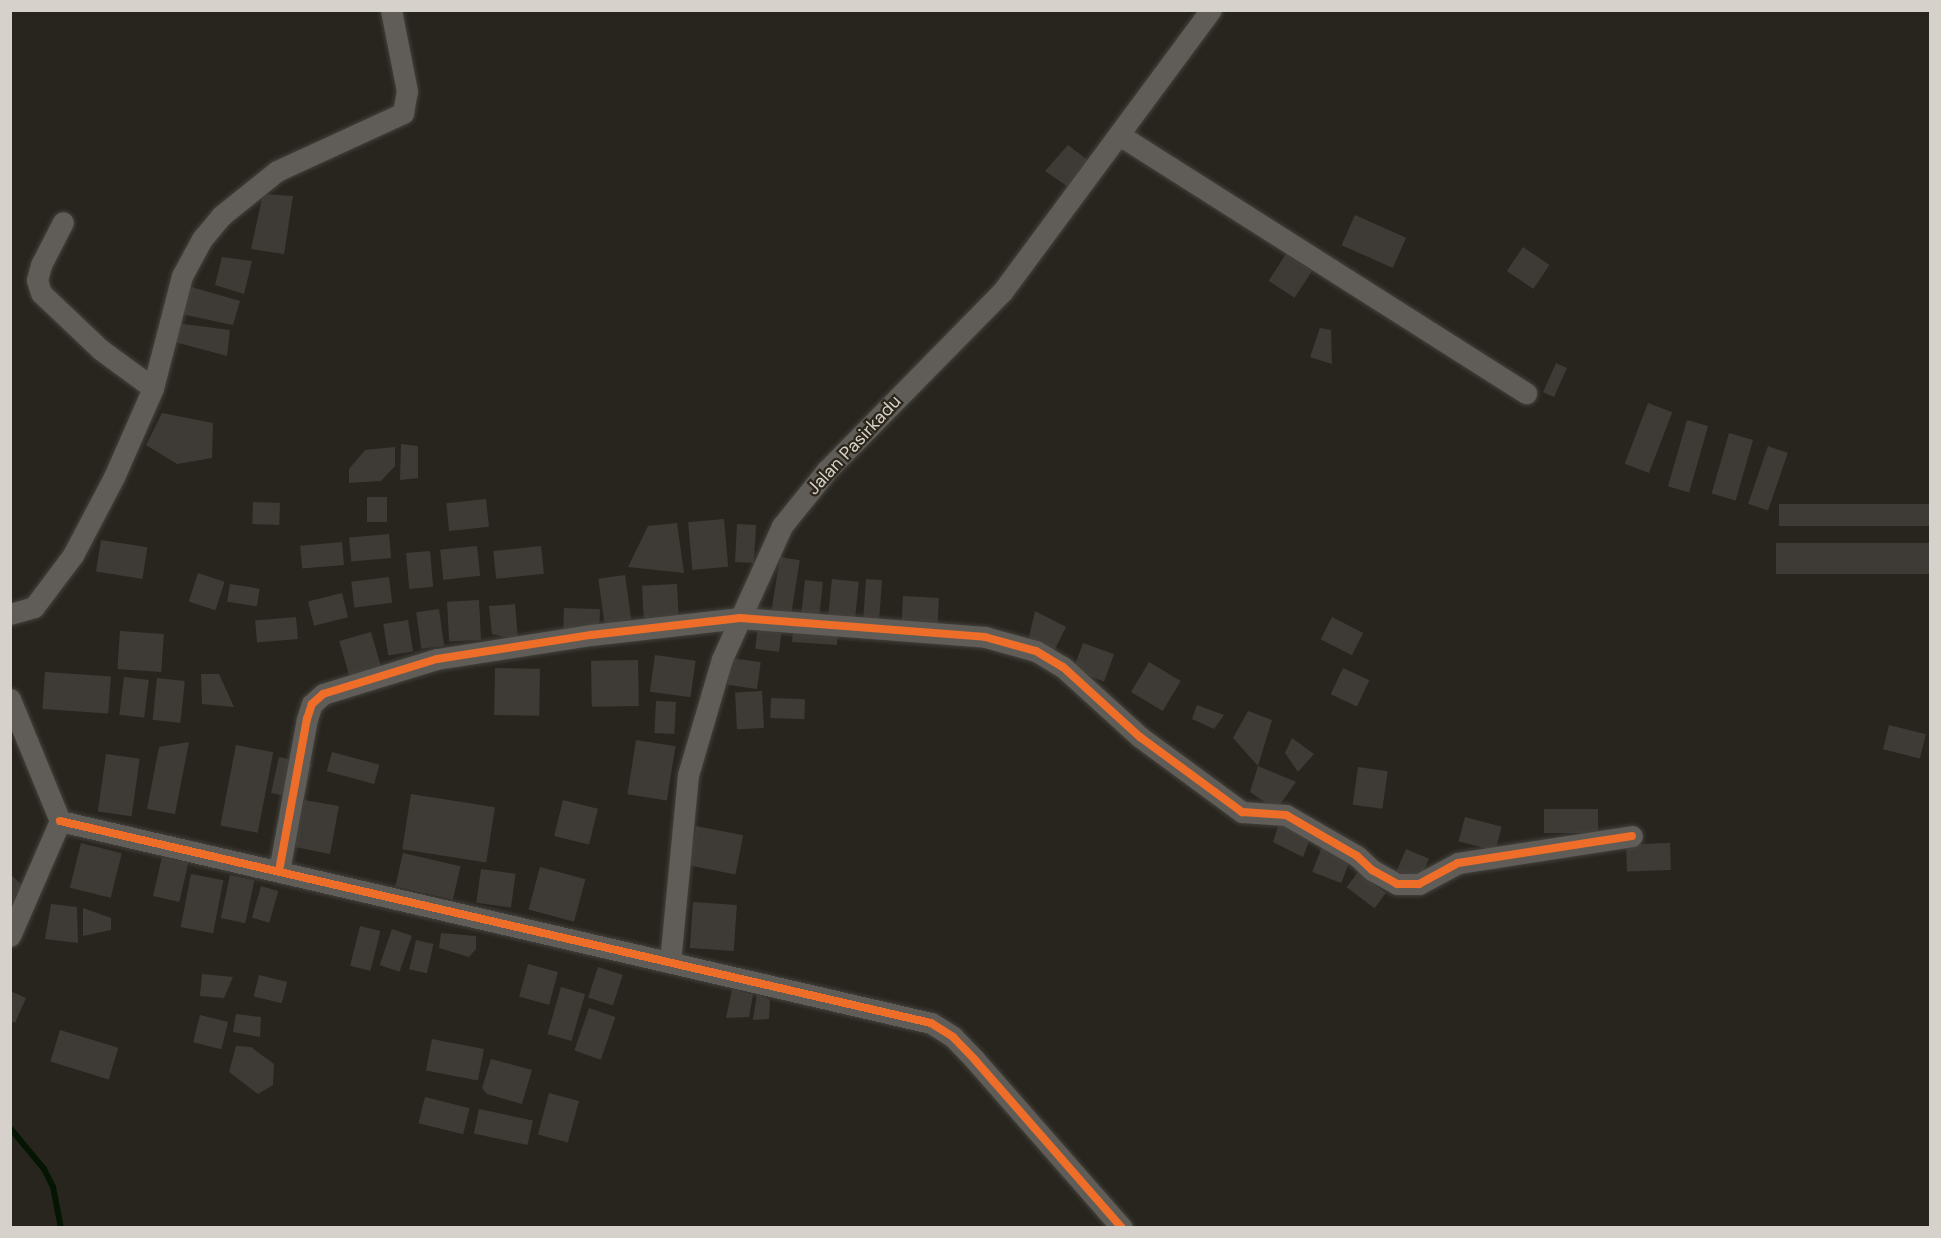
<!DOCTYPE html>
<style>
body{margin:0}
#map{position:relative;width:1941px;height:1238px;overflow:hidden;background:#28251f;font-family:"DM Sans",sans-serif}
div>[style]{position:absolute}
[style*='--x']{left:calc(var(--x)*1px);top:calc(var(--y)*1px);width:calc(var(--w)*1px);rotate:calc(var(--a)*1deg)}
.stream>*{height:6px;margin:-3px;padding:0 3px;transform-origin:3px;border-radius:3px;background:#041603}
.building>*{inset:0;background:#3e3b36;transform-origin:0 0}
.roads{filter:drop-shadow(0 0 2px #43413c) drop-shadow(0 0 2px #43413c)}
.minor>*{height:21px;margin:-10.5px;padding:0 10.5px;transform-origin:10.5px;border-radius:10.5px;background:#605d58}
.cycleway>*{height:8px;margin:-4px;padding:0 4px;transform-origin:4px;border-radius:4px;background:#ee6e29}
span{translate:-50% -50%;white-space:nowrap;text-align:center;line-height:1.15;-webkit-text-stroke:4.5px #2c261b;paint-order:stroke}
.street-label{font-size:18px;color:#d6d2cb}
.frame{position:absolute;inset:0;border:12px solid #d6d2cb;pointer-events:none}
</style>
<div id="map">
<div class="stream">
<div style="--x:10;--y:1128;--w:53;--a:50.3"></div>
<div style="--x:44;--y:1169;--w:20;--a:63"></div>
<div style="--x:53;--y:1187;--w:42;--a:79"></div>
</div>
<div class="building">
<div style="clip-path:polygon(1068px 145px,1093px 164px,1074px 191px,1045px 171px)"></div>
<div style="clip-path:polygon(263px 194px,293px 196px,284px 254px,251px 249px)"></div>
<div style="left:1355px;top:215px;width:56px;height:33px;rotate:24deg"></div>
<div style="left:1523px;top:247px;width:32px;height:29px;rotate:34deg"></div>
<div style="left:1286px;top:254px;width:31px;height:32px;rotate:33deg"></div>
<div style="clip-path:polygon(222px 257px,252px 261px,244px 294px,215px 285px)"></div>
<div style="clip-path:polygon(188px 286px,240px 301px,233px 325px,181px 314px)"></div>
<div style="clip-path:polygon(176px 323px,230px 330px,227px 356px,171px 341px)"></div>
<div style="clip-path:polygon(1320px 328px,1331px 330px,1332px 364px,1310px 357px)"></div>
<div style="left:1556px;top:363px;width:12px;height:32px;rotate:24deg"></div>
<div style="left:1648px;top:403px;width:26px;height:65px;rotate:21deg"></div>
<div style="clip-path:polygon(162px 413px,213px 423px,212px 458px,177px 464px,146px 445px)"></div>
<div style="left:1687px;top:420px;width:22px;height:69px;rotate:16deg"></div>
<div style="left:1729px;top:433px;width:25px;height:63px;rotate:16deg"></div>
<div style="clip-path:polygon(401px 444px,418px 446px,418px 478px,400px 480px)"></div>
<div style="left:1768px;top:446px;width:21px;height:61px;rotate:19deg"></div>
<div style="clip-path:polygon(395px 447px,395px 466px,381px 481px,349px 483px,349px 469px,365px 450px)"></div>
<div style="left:367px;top:497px;width:20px;height:25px"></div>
<div style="left:486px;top:499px;width:28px;height:40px;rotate:84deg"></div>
<div style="left:253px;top:502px;width:27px;height:22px;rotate:2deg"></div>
<div style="left:1930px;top:504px;width:22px;height:151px;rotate:90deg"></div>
<div style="left:724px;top:519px;width:48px;height:36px;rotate:85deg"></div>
<div style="clip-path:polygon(677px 523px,684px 573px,628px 567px,648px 526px)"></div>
<div style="left:737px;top:524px;width:19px;height:38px;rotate:3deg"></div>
<div style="left:389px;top:534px;width:24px;height:40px;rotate:85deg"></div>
<div style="left:101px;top:540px;width:47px;height:32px;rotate:9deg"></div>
<div style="left:342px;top:542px;width:23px;height:42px;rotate:85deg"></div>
<div style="left:1930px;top:543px;width:31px;height:154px;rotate:90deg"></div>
<div style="left:477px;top:546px;width:30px;height:37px;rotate:84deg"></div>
<div style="left:541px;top:546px;width:28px;height:48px;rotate:84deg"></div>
<div style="left:430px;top:551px;width:36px;height:24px;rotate:85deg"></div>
<div style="left:780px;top:557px;width:20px;height:53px;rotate:9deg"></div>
<div style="left:198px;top:573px;width:28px;height:30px;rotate:18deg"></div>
<div style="left:625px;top:575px;width:45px;height:27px;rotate:82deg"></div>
<div style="left:389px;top:577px;width:26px;height:38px;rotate:83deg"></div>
<div style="left:832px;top:579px;width:27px;height:40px;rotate:6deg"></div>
<div style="left:866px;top:579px;width:16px;height:44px;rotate:4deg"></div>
<div style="left:805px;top:580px;width:18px;height:37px;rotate:6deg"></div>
<div style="left:230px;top:584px;width:30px;height:18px;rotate:9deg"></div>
<div style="left:677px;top:584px;width:34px;height:35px;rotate:87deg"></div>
<div style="left:342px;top:593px;width:25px;height:35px;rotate:76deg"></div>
<div style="left:903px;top:596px;width:36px;height:26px;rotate:3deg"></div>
<div style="left:479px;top:600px;width:40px;height:32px;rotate:87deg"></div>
<div style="clip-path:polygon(515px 604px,518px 640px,492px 634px,489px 606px)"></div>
<div style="left:564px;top:608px;width:36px;height:21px;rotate:2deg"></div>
<div style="left:439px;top:609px;width:37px;height:23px;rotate:82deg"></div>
<div style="clip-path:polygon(1035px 611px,1066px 627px,1053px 653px,1028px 641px)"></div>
<div style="left:296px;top:617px;width:22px;height:41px;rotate:85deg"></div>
<div style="left:1332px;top:617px;width:35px;height:25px;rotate:27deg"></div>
<div style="left:408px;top:620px;width:32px;height:25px;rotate:81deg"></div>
<div style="left:758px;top:626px;width:24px;height:23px;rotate:7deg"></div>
<div style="left:793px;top:629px;width:45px;height:13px;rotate:4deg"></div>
<div style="left:120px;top:631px;width:44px;height:38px;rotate:4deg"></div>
<div style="left:371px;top:632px;width:45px;height:33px;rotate:74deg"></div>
<div style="left:1083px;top:643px;width:33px;height:29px;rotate:20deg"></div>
<div style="left:655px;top:655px;width:41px;height:37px;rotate:8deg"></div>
<div style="left:731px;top:658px;width:30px;height:27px;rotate:8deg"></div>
<div style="left:638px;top:660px;width:46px;height:47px;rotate:89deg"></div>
<div style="left:1149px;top:662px;width:37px;height:35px;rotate:31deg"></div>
<div style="left:495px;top:668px;width:45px;height:47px;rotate:1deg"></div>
<div style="left:1343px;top:668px;width:29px;height:29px;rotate:25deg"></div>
<div style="left:45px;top:672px;width:66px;height:37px;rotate:4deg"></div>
<div style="clip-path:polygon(201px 674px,219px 674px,234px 707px,202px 704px)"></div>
<div style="left:124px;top:677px;width:25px;height:38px;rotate:7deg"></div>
<div style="left:157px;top:678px;width:28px;height:42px;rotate:6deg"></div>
<div style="left:762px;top:691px;width:37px;height:27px;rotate:87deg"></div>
<div style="left:771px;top:698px;width:34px;height:20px;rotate:2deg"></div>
<div style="left:656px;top:701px;width:20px;height:32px;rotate:3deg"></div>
<div style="clip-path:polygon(1197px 705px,1224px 715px,1214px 729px,1192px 719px)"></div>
<div style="clip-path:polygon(1248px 711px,1272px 720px,1258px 766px,1233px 738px)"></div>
<div style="left:1889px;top:725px;width:38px;height:25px;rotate:14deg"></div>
<div style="clip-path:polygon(1292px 738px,1314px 754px,1298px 772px,1285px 753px)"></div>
<div style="left:636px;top:740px;width:40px;height:55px;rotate:9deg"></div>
<div style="clip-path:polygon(189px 742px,175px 814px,147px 809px,159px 747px)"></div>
<div style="left:236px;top:745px;width:38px;height:82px;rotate:11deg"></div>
<div style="left:332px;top:752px;width:49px;height:20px;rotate:15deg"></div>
<div style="left:106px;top:754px;width:34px;height:58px;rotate:8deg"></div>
<div style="clip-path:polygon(279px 757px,312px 764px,304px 800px,339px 806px,330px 854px,295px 847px,304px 800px,271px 793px)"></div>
<div style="clip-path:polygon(1258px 766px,1296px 782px,1276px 810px,1250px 792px)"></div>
<div style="left:1358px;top:767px;width:30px;height:38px;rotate:8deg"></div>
<div style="left:411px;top:794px;width:85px;height:56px;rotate:9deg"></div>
<div style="left:563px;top:800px;width:36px;height:37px;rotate:14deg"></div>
<div style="left:1544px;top:809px;width:54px;height:24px"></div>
<div style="clip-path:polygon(1281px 817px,1312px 834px,1303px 857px,1273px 842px)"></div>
<div style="left:1465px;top:817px;width:38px;height:25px;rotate:15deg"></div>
<div style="left:696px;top:826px;width:48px;height:40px;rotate:11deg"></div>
<div style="left:81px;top:843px;width:42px;height:46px;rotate:14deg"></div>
<div style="left:1670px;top:843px;width:27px;height:44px;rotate:88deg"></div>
<div style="left:1323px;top:844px;width:31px;height:30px;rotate:21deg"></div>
<div style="left:1406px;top:849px;width:25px;height:24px;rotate:23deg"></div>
<div style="left:403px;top:853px;width:59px;height:34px;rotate:13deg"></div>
<div style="left:162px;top:857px;width:27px;height:40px;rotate:13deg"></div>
<div style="left:540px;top:867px;width:47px;height:44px;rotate:15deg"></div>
<div style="left:481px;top:869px;width:35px;height:34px;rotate:8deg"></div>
<div style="left:1358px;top:872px;width:35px;height:19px;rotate:37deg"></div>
<div style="clip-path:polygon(10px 874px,23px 886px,16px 904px,10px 902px)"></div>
<div style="left:191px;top:874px;width:33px;height:54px;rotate:11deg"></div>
<div style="left:230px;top:875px;width:25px;height:44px;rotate:12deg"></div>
<div style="left:261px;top:886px;width:18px;height:33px;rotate:16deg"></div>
<div style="left:693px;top:902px;width:44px;height:46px;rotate:4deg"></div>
<div style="clip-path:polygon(51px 904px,77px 907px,78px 943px,45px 939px)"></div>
<div style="clip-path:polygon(83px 908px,111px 918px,111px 930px,83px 936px)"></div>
<div style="left:360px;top:926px;width:21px;height:41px;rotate:14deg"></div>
<div style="left:392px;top:929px;width:21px;height:38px;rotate:19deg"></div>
<div style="clip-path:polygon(441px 933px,476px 936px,476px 949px,469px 957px,439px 948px)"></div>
<div style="left:416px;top:940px;width:18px;height:30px;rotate:13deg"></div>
<div style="left:528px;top:964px;width:31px;height:34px;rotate:15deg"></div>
<div style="left:598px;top:967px;width:26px;height:32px;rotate:18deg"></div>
<div style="clip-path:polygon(202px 974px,233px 977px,224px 998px,200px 996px)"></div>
<div style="left:259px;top:975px;width:29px;height:22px;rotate:14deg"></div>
<div style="left:561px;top:987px;width:25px;height:49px;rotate:16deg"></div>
<div style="clip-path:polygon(732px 989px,753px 995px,749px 1017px,726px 1018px)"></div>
<div style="clip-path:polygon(10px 991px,26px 998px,15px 1023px,10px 1021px)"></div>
<div style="clip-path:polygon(757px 994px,770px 1000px,769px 1019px,753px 1020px)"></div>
<div style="left:589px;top:1008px;width:28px;height:45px;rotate:19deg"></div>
<div style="clip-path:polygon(236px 1014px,261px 1017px,260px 1037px,233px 1032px)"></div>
<div style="left:200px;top:1015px;width:29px;height:28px;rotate:14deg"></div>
<div style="left:60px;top:1030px;width:61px;height:33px;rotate:17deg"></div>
<div style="left:432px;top:1039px;width:53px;height:32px;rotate:11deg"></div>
<div style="clip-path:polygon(236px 1046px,251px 1047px,274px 1064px,273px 1085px,258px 1094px,229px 1072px)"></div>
<div style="clip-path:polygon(491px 1059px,532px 1070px,522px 1104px,487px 1094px,482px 1088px)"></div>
<div style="left:549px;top:1093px;width:31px;height:43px;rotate:15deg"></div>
<div style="left:425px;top:1097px;width:46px;height:27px;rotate:14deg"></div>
<div style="left:479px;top:1109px;width:55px;height:25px;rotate:12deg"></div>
</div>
<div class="roads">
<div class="minor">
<div style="--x:1121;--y:136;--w:480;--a:32.4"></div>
<div style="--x:153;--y:388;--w:116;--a:-75.5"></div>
<div style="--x:182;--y:276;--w:42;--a:-61.6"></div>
<div style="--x:202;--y:239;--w:30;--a:-50"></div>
<div style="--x:221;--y:216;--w:72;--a:-38.8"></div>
<div style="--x:277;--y:171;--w:139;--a:-24.7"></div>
<div style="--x:403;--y:113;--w:22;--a:-80"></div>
<div style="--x:407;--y:91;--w:83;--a:-101.2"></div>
<div style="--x:10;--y:614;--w:25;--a:-16"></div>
<div style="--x:34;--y:607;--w:65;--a:-53.1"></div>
<div style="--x:73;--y:555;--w:88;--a:-62.3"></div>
<div style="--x:114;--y:477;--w:97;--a:-66.3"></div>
<div style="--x:153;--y:388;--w:66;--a:-143.7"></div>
<div style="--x:100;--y:349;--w:81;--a:-136.5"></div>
<div style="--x:41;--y:293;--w:14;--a:-107"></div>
<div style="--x:37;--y:280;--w:16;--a:-75"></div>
<div style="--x:41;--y:265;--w:48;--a:-62.9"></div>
<div style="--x:10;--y:699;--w:132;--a:67.7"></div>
<div style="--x:60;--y:821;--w:125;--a:113.5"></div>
<div style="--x:60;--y:821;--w:894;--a:13.06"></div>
<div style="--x:931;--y:1023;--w:26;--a:32"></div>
<div style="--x:953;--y:1037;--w:32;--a:46"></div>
<div style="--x:975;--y:1060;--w:223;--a:48.8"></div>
<div style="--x:279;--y:871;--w:155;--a:-79.6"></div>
<div style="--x:307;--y:719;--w:16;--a:-72"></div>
<div style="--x:312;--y:704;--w:15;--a:-42"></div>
<div style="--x:323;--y:694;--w:119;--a:-17.1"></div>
<div style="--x:437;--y:659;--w:156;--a:-8.9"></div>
<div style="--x:591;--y:635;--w:150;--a:-6.5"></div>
<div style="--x:740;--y:618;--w:246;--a:4.4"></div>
<div style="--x:985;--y:637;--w:53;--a:15.4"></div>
<div style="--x:1036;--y:651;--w:31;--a:31"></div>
<div style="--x:1063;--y:667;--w:104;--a:42.3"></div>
<div style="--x:1140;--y:737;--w:127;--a:36.3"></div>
<div style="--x:1242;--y:812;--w:44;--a:3.9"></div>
<div style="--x:1286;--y:815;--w:82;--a:30"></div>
<div style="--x:1357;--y:856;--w:21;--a:43"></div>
<div style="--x:1372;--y:870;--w:29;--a:29"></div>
<div style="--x:1397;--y:884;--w:22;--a:0"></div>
<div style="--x:1419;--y:884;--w:44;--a:-28.3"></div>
<div style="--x:1458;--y:863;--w:176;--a:-8.8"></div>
<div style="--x:670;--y:962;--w:188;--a:-84.5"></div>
<div style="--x:688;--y:775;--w:121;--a:-73.7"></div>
<div style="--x:722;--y:659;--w:146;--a:-65.7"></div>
<div style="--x:782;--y:526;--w:72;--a:-51.2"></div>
<div style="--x:827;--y:470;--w:250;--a:-45.5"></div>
<div style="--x:1002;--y:292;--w:351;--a:-53.5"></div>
</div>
</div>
<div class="cycleway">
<div style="--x:60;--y:821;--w:894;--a:13.06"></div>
<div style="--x:931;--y:1023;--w:26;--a:32"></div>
<div style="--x:953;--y:1037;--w:32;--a:46"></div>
<div style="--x:975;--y:1060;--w:223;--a:48.8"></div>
<div style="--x:279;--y:871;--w:155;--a:-79.6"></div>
<div style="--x:307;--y:719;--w:16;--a:-72"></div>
<div style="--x:312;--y:704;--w:15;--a:-42"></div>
<div style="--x:323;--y:694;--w:119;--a:-17.1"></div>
<div style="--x:437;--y:659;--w:156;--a:-8.9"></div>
<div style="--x:591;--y:635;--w:150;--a:-6.5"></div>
<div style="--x:740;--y:618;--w:246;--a:4.4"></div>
<div style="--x:985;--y:637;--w:53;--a:15.4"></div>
<div style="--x:1036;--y:651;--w:31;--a:31"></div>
<div style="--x:1063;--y:667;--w:104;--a:42.3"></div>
<div style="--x:1140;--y:737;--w:127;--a:36.3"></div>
<div style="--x:1242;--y:812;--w:44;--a:3.9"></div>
<div style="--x:1286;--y:815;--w:82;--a:30"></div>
<div style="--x:1357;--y:856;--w:21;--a:43"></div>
<div style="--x:1372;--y:870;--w:29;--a:29"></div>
<div style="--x:1397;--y:884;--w:22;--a:0"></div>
<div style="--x:1419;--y:884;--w:44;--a:-28.3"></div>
<div style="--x:1458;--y:863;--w:176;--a:-8.8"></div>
</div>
<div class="street-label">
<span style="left:854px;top:445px;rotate:-47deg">Jalan Pasirkadu</span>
</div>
<div class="frame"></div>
</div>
